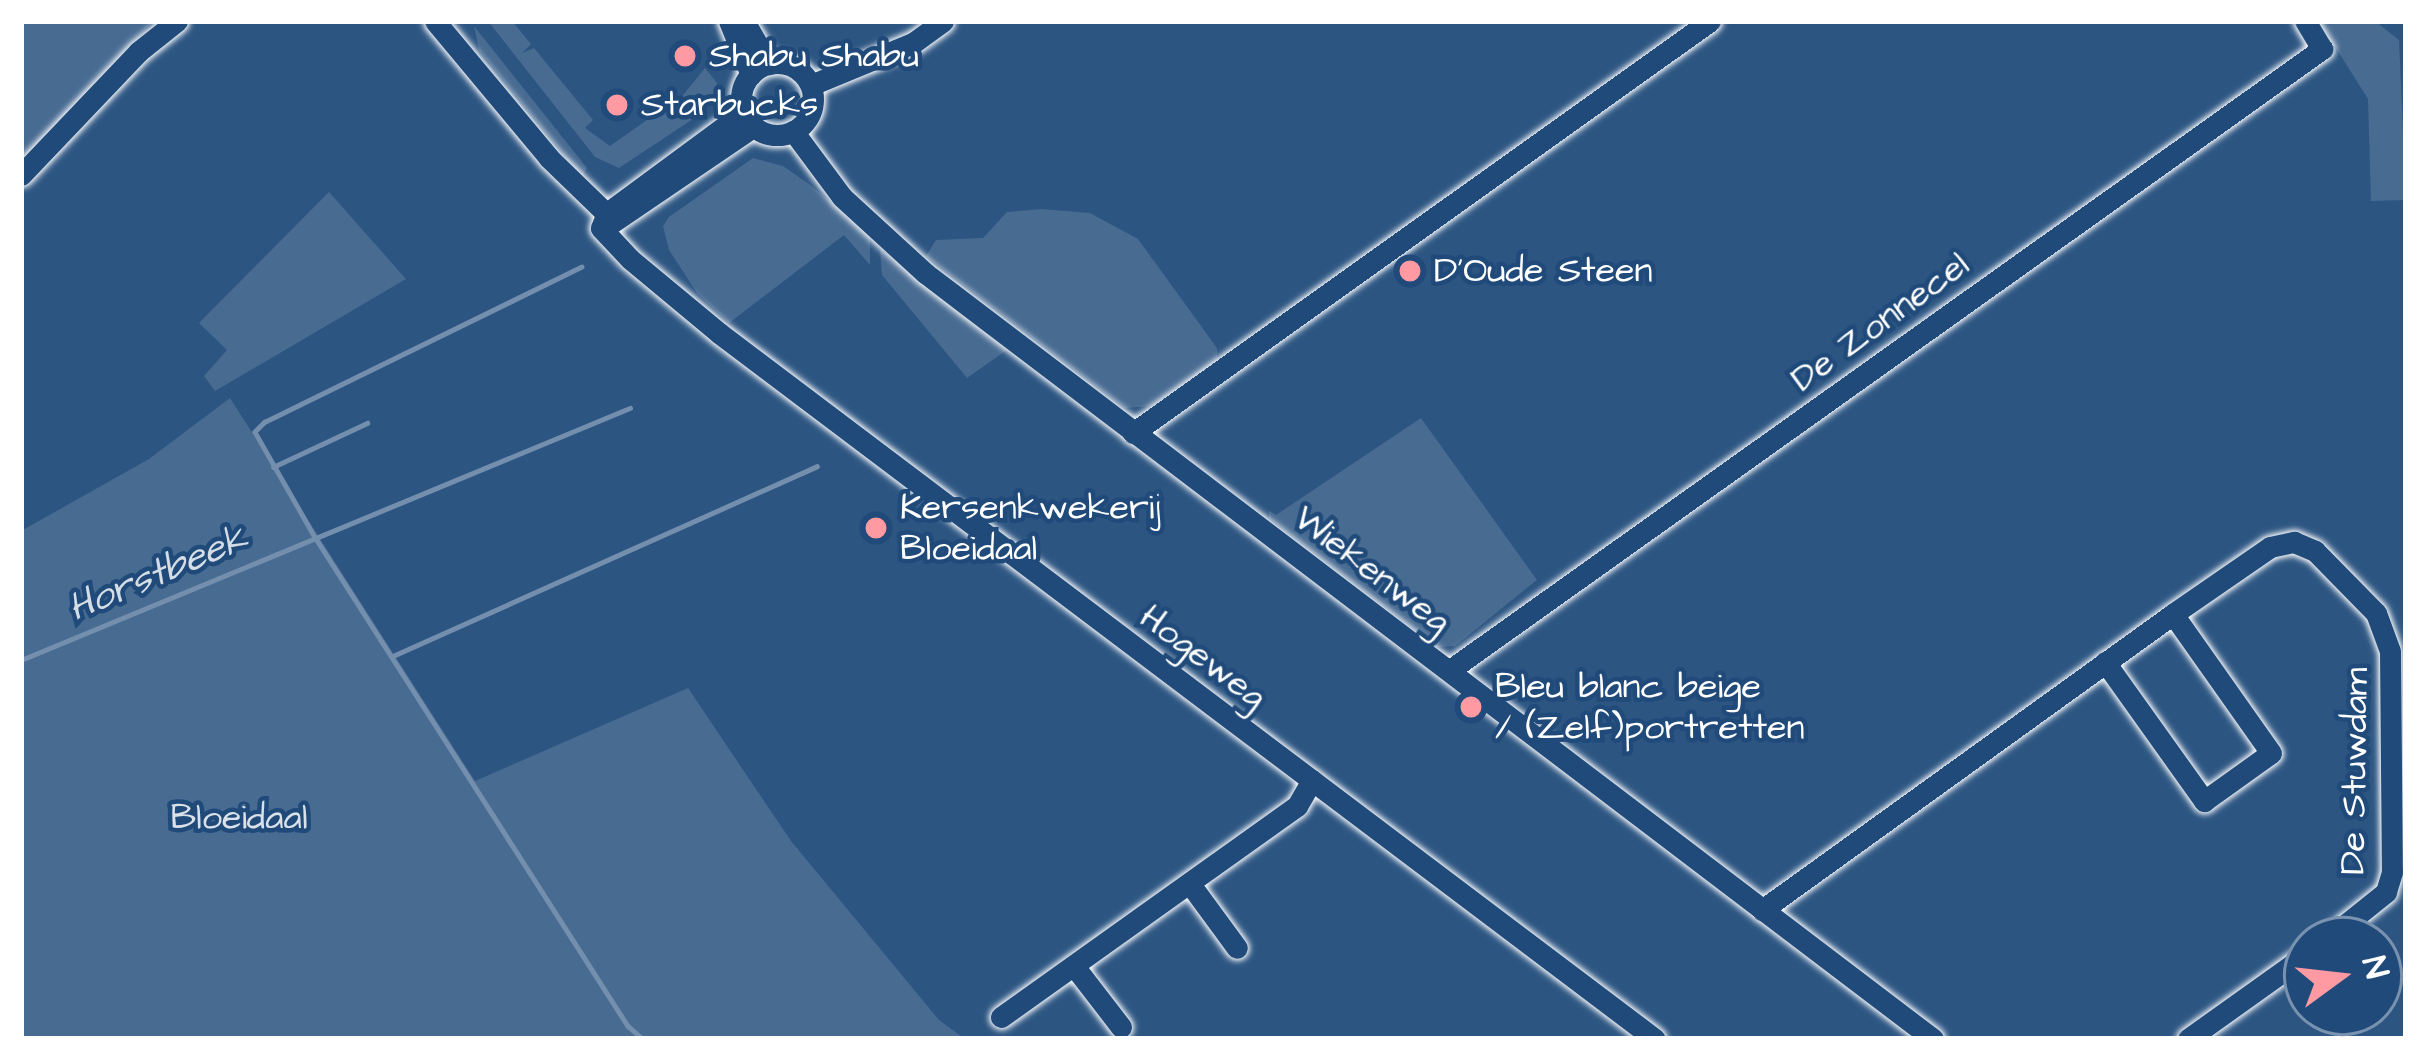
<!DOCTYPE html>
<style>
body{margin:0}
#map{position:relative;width:2427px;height:1060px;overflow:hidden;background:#2c5582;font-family:"Architects Daughter",sans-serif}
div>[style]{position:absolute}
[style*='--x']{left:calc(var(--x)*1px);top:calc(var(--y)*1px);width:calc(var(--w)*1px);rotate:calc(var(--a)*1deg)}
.green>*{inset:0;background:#486b92}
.stream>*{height:4.5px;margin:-2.25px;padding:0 2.25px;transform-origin:2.25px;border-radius:2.25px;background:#748fad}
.roads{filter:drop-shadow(0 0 3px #fff) drop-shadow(0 0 3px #fff)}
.minor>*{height:21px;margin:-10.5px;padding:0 10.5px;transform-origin:10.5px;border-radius:10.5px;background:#1f4a7a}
.minor>.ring{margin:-10.5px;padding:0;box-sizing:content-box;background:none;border:21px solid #1f4a7a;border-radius:50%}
.dots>*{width:33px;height:33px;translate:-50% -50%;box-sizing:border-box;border:6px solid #1f4a7a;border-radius:50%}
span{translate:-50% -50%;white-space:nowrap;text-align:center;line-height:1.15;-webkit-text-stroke:9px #1f4a7a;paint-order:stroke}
.poi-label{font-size:36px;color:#fff}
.left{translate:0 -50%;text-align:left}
.street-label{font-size:36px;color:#fff}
.park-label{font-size:36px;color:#dae1e9}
.water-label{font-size:39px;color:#d5dde6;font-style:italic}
.frame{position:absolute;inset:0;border:24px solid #fff;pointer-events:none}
.north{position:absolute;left:2283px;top:916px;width:120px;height:120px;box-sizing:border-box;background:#1f4a7a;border:3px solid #7992af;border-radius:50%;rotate:75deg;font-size:33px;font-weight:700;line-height:48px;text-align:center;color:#fff}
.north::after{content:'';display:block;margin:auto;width:42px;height:54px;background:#ff9aa2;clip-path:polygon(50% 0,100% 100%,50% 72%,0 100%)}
</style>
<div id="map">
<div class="green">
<div style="clip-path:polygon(21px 21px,153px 21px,21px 165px)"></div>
<div style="clip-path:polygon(488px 21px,512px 21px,531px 44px,522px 53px,534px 48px,593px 120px,585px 128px,610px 146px,684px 94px,705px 68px,717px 83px,714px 94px,702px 113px,619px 168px,595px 157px)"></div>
<div style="clip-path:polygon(2319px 21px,2375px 21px,2399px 40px,2406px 200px,2371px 201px,2368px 99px)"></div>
<div style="clip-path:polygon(474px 26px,587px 168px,582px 177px,479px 50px)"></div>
<div style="clip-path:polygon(753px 158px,783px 166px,809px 184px,870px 235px,870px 265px,844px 235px,729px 323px,697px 293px,669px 250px,663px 226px,669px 217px)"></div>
<div style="clip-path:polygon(329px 192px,406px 279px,215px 391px,204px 376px,227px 350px,199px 323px)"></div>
<div style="clip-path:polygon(1042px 209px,1090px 213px,1138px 239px,1217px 348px,1217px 361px,1151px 406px,1125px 408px,926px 256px,936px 240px,983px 238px,1007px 212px)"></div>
<div style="clip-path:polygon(880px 249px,1007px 350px,967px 378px,882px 275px)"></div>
<div style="clip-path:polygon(230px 398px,475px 781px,688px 688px,791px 841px,939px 1020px,965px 1039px,21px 1039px,21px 531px,149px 459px)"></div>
<div style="clip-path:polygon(1421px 418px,1537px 580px,1455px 646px,1438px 647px,1269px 518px,1269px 511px,1276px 515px)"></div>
</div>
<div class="stream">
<div style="--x:582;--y:267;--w:353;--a:153.9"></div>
<div style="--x:265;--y:422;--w:14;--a:135"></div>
<div style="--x:255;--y:432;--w:121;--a:60.3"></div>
<div style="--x:315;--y:537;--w:581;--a:57.38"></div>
<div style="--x:628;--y:1026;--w:20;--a:41"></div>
<div style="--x:273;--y:467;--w:104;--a:-25.1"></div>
<div style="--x:395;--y:655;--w:462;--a:-24.1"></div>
<div style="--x:21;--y:660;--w:659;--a:-22.48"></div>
</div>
<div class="roads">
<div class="minor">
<div style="--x:435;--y:21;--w:178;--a:50.2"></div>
<div style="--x:549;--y:158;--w:89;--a:44.1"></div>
<div style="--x:729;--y:21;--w:58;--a:67.8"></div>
<div style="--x:744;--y:21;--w:50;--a:59.8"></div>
<div class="ring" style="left:741px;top:63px;width:51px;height:51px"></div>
<div style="--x:811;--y:85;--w:110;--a:-22.4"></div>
<div style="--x:913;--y:43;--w:37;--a:-36"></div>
<div style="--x:744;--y:112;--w:170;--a:143.6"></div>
<div style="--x:607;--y:213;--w:16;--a:112"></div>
<div style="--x:601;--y:228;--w:42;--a:46.9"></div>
<div style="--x:630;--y:259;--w:116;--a:39.7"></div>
<div style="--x:719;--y:333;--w:1172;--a:37.03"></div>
<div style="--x:793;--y:131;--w:82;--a:53.4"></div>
<div style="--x:842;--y:197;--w:113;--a:42.5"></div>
<div style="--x:925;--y:273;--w:1266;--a:37.23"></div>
<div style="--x:21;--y:175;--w:170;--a:-46.4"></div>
<div style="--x:138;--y:52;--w:50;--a:-38.5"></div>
<div style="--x:607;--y:226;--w:178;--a:-34.2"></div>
<div style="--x:1133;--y:433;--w:709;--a:-35.53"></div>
<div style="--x:2105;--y:662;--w:171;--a:54.5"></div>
<div style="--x:2204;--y:801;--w:82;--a:-35.6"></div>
<div style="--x:2271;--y:753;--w:170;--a:-125.2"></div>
<div style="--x:1450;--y:670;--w:1071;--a:-35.46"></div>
<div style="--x:2322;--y:49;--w:33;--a:-121"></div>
<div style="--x:1190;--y:884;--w:79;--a:53.7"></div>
<div style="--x:1762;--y:910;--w:506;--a:-35.76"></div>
<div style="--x:2173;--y:614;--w:118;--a:-34.6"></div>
<div style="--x:2270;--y:547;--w:25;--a:-12"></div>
<div style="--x:2294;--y:542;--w:23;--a:23"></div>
<div style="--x:2315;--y:551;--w:87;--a:45.5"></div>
<div style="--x:2376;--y:613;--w:40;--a:69.8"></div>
<div style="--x:2390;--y:651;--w:221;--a:89.5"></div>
<div style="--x:2392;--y:872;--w:21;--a:107"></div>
<div style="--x:2386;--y:892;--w:77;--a:141.3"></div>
<div style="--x:1074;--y:966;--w:77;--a:52.4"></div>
<div style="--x:1001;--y:1017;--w:364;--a:-35.5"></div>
<div style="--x:1297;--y:806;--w:30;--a:-60"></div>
<div style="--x:2188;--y:1039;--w:146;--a:-35.5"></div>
</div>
</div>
<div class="dots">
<div style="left:685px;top:56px;background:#ff9aa2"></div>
<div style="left:617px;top:105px;background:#ff9aa2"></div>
<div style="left:1410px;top:271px;background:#ff9aa2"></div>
<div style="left:876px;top:528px;background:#ff9aa2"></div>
<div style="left:1471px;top:707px;background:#ff9aa2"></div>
</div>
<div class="poi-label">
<span class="left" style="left:709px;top:56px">Shabu Shabu</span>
<span class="left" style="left:641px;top:105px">Starbucks</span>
<span class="left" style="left:1434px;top:271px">D'Oude Steen</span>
<span class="left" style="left:900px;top:528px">Kersenkwekerij<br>Bloeidaal</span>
<span class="left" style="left:1495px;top:707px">Bleu blanc beige<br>/ (Zelf)portretten</span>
</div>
<div class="street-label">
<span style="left:1880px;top:322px;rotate:-36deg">De Zonnecel</span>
<span style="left:1372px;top:570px;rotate:37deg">Wiekenweg</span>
<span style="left:1203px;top:657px;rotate:37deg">Hogeweg</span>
<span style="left:2355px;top:771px;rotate:-89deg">De Stuwdam</span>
</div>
<div class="park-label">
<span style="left:239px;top:818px">Bloeidaal</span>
</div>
<div class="water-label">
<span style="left:158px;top:574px;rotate:-23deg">Horstbeek</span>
</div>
<div class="frame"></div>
<div class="north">N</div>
</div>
